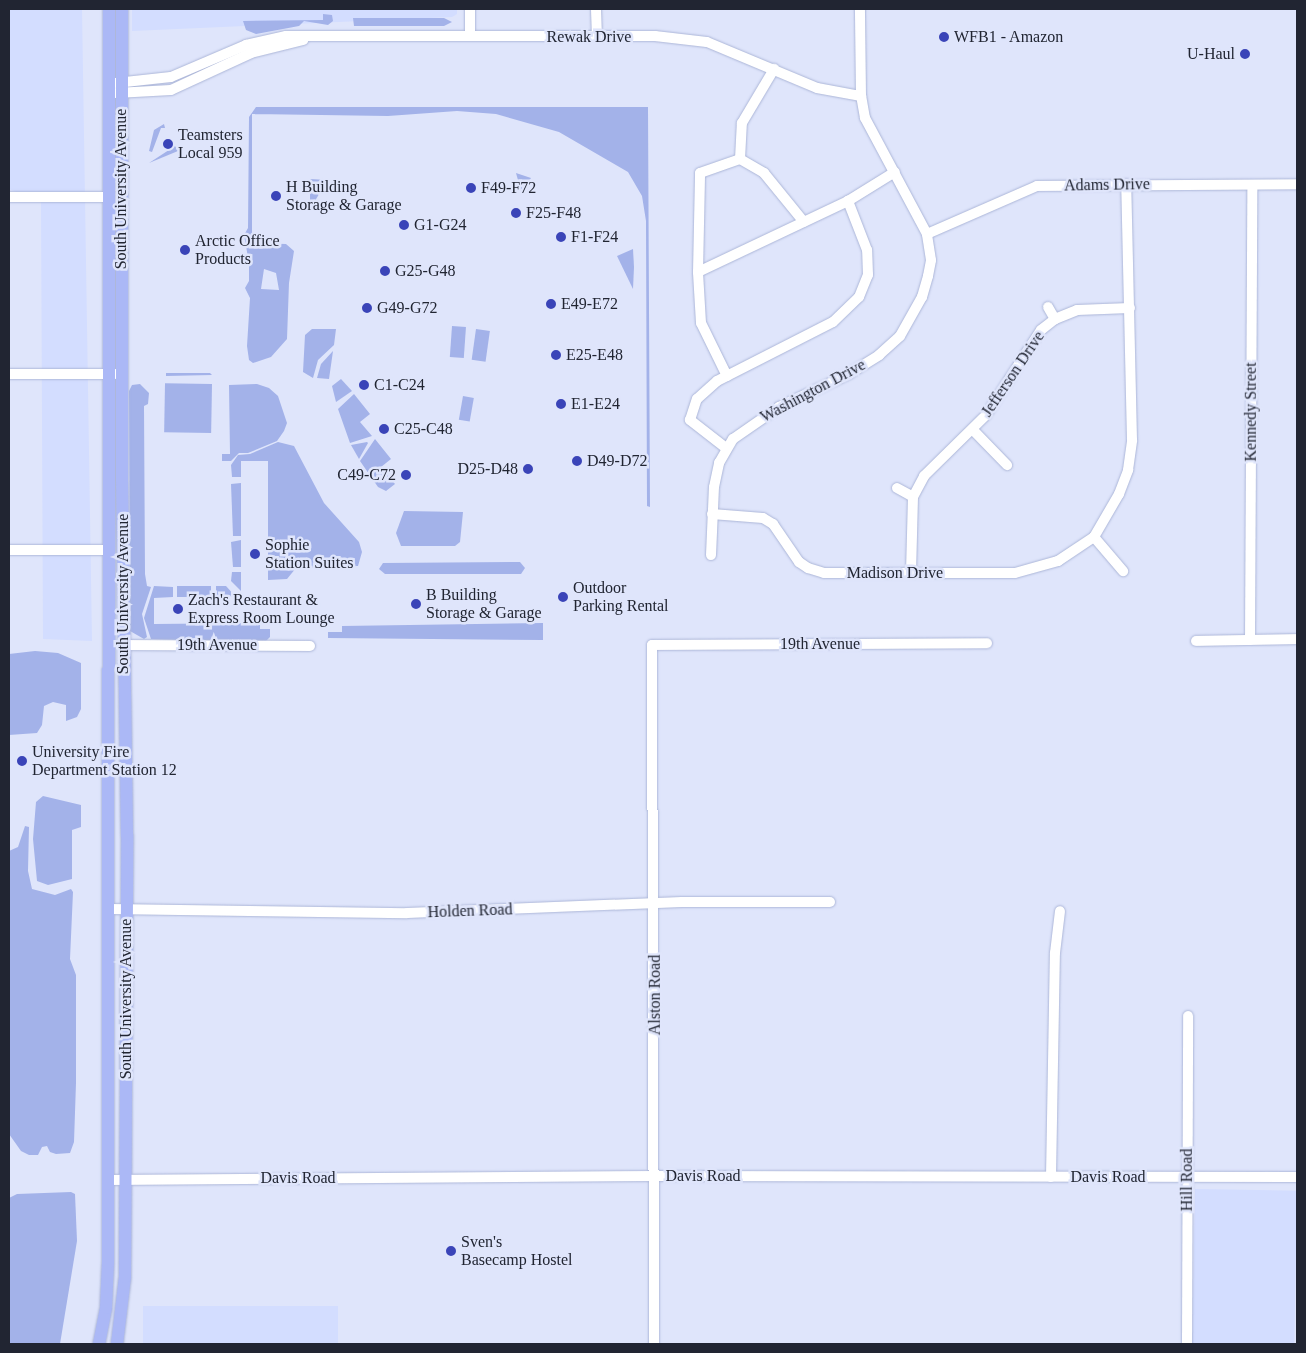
<!DOCTYPE html>
<style>
body{margin:0}
#map{position:relative;width:1306px;height:1353px;overflow:hidden;background:#dfe5fb;font-family:"Times New Roman",serif}
div>[style]{position:absolute}
[style*='--x']{left:calc(var(--x)*1px);top:calc(var(--y)*1px);width:calc(var(--w)*1px);rotate:calc(var(--a)*1deg)}
.built>*{inset:0;background:#d3ddff;transform-origin:0 0}
.green>*{inset:0;background:#a3b2e9;transform-origin:0 0}
.roads{filter:drop-shadow(0 0 1px #acb6d8) drop-shadow(0 0 1px #acb6d8)}
.minor>*{height:10px;margin:-5px;padding:0 5px;transform-origin:5px;border-radius:5px;background:#fff}
.major>*{height:12px;margin:-6px;padding:0 6px;transform-origin:6px;border-radius:6px;background:#abb8f6}
.dots>*{width:14px;height:14px;translate:-50% -50%;box-sizing:border-box;border:2px solid #dfe5fb;border-radius:50%}
span{translate:-50% -50%;white-space:nowrap;text-align:center;line-height:1.15;-webkit-text-stroke:5px #dfe5fb;paint-order:stroke}
.street-label{font-size:16px;color:#212532}
.poi-label{font-size:16px;color:#212532}
.left{translate:0 -50%;text-align:left}
.right{translate:-100% -50%;text-align:right}
.frame{position:absolute;inset:0;border:10px solid #212532;pointer-events:none}
</style>
<div id="map">
<div class="built">
<div style="clip-path:polygon(9px 9px,82px 9px,92px 641px,43px 639px,41px 202px,9px 189px)"></div>
<div style="clip-path:polygon(132px 9px,457px 9px,457px 14px,452px 17px,132px 31px)"></div>
<div style="left:1195px;top:1189px;width:102px;height:155px;rotate:1deg"></div>
<div style="left:338px;top:1306px;width:38px;height:195px;rotate:90deg"></div>
</div>
<div class="green">
<div style="clip-path:polygon(323px 14px,332px 15px,333px 21px,328px 25px,304px 21px,299px 26px,256px 34px,246px 30px,243px 21px,323px 20px)"></div>
<div style="clip-path:polygon(353px 18px,444px 18px,452px 22px,444px 26px,354px 26px)"></div>
<div style="clip-path:polygon(evenodd,256px 107px,648px 107px,650px 507px,647px 506px,646px 221px,642px 196px,628px 172px,559px 132px,496px 114px,457px 111px,388px 116px,252px 114px,252px 243px,286px 244px,294px 251px,289px 283px,287px 339px,271px 357px,253px 363px,249px 360px,247px 346px,250px 298px,245px 288px,249px 281px,249px 263px,244px 235px,248px 228px,249px 117px,256px 107px,264px 269px,276px 273px,279px 290px,261px 289px,264px 269px)"></div>
<div style="clip-path:polygon(164px 124px,165px 128px,161px 128px,152px 152px,149px 151px,154px 130px)"></div>
<div style="clip-path:polygon(175px 146px,178px 151px,149px 163px)"></div>
<div style="clip-path:polygon(516px 173px,531px 178px,522px 191px,521px 191px)"></div>
<div style="clip-path:polygon(310px 179px,327px 180px,311px 208px,310px 207px)"></div>
<div style="clip-path:polygon(633px 249px,634px 267px,633px 289px,617px 256px)"></div>
<div style="left:452px;top:326px;width:14px;height:31px;rotate:4deg"></div>
<div style="clip-path:polygon(312px 329px,336px 329px,334px 345px,318px 360px,313px 378px,303px 372px,305px 335px)"></div>
<div style="left:476px;top:329px;width:14px;height:31px;rotate:8deg"></div>
<div style="clip-path:polygon(333px 351px,329px 379px,317px 378px,321px 364px)"></div>
<div style="clip-path:polygon(166px 373px,210px 373px,212px 375px,166px 376px)"></div>
<div style="clip-path:polygon(341px 379px,352px 391px,336px 402px,332px 386px)"></div>
<div style="clip-path:polygon(140px 384px,149px 393px,148px 404px,144px 406px,145px 574px,147px 586px,151px 587px,142px 614px,147px 637px,144px 639px,130px 631px,129px 391px,132px 385px)"></div>
<div style="left:212px;top:384px;width:49px;height:47px;rotate:91deg"></div>
<div style="clip-path:polygon(257px 384px,269px 388px,278px 396px,287px 423px,284px 431px,277px 441px,248px 453px,239px 453px,231px 461px,222px 461px,222px 454px,230px 454px,229px 385px)"></div>
<div style="clip-path:polygon(354px 394px,370px 414px,360px 422px,372px 436px,350px 443px,338px 409px)"></div>
<div style="left:463px;top:396px;width:11px;height:24px;rotate:10deg"></div>
<div style="clip-path:polygon(375px 439px,391px 459px,381px 467px,395px 484px,386px 491px,378px 487px,360px 461px)"></div>
<div style="clip-path:polygon(278px 442px,294px 446px,324px 503px,359px 542px,362px 552px,358px 566px,296px 568px,287px 579px,268px 580px,268px 461px,241px 461px,241px 477px,232px 477px,231px 465px,238px 455px,250px 454px)"></div>
<div style="clip-path:polygon(367px 442px,368px 443px,359px 459px,351px 445px)"></div>
<div style="clip-path:polygon(241px 483px,241px 536px,233px 536px,231px 484px)"></div>
<div style="clip-path:polygon(404px 511px,463px 512px,460px 542px,455px 546px,401px 546px,396px 533px)"></div>
<div style="clip-path:polygon(241px 540px,241px 567px,233px 567px,231px 542px)"></div>
<div style="clip-path:polygon(520px 562px,525px 568px,521px 574px,385px 574px,379px 569px,383px 563px)"></div>
<div style="clip-path:polygon(232px 572px,241px 572px,241px 591px,231px 581px)"></div>
<div style="clip-path:polygon(154px 586px,173px 587px,173px 597px,154px 598px,154px 624px,260px 623px,260px 629px,270px 629px,270px 637px,266px 641px,257px 642px,151px 639px,144px 618px)"></div>
<div style="left:177px;top:586px;width:34px;height:11px"></div>
<div style="clip-path:polygon(216px 586px,226px 586px,235px 596px,216px 597px)"></div>
<div style="clip-path:polygon(543px 623px,543px 640px,328px 638px,328px 632px,342px 632px,342px 626px)"></div>
<div style="clip-path:polygon(35px 651px,58px 653px,81px 663px,81px 709px,77px 717px,66px 721px,66px 705px,53px 702px,44px 706px,42px 725px,37px 733px,9px 735px,9px 654px)"></div>
<div style="clip-path:polygon(43px 796px,81px 805px,81px 827px,72px 830px,72px 879px,48px 885px,37px 881px,33px 839px,36px 802px)"></div>
<div style="clip-path:polygon(25px 826px,29px 827px,28px 871px,32px 889px,55px 895px,71px 889px,73px 892px,70px 959px,76px 975px,76px 1083px,74px 1142px,70px 1153px,56px 1154px,50px 1152px,47px 1146px,42px 1147px,38px 1155px,29px 1155px,21px 1151px,9px 1134px,9px 851px,18px 847px)"></div>
<div style="clip-path:polygon(71px 1192px,75px 1194px,77px 1241px,60px 1344px,9px 1344px,9px 1198px,17px 1194px)"></div>
</div>
<div class="roads">
<div class="minor">
<div style="--x:470;--y:9;--w:27;--a:90"></div>
<div style="--x:596;--y:9;--w:27;--a:88"></div>
<div style="--x:116;--y:83;--w:55;--a:-6.2"></div>
<div style="--x:171;--y:77;--w:82;--a:-23.1"></div>
<div style="--x:246;--y:45;--w:41;--a:-12.7"></div>
<div style="--x:286;--y:36;--w:369;--a:0"></div>
<div style="--x:655;--y:36;--w:52;--a:6.6"></div>
<div style="--x:707;--y:42;--w:119;--a:22.7"></div>
<div style="--x:817;--y:88;--w:45;--a:10.3"></div>
<div style="--x:116;--y:93;--w:55;--a:-3.1"></div>
<div style="--x:171;--y:90;--w:88;--a:-24.8"></div>
<div style="--x:251;--y:53;--w:54;--a:-14"></div>
<div style="--x:740;--y:159;--w:28;--a:30"></div>
<div style="--x:764;--y:173;--w:63;--a:50.8"></div>
<div style="--x:9;--y:197;--w:99;--a:0"></div>
<div style="--x:927;--y:234;--w:120;--a:-23.6"></div>
<div style="--x:1037;--y:186;--w:260;--a:-0.4"></div>
<div style="--x:698;--y:272;--w:166;--a:-25.3"></div>
<div style="--x:848;--y:201;--w:55;--a:-31.7"></div>
<div style="--x:1048;--y:307;--w:14;--a:60"></div>
<div style="--x:9;--y:374;--w:106;--a:0"></div>
<div style="--x:727;--y:376;--w:59;--a:-116.1"></div>
<div style="--x:701;--y:323;--w:51;--a:-93.4"></div>
<div style="--x:698;--y:272;--w:99;--a:-88.8"></div>
<div style="--x:700;--y:173;--w:42;--a:-19.3"></div>
<div style="--x:740;--y:159;--w:36;--a:-87"></div>
<div style="--x:742;--y:123;--w:63;--a:-59.3"></div>
<div style="--x:973;--y:430;--w:49;--a:45.8"></div>
<div style="--x:726;--y:448;--w:46;--a:-142.1"></div>
<div style="--x:690;--y:420;--w:22;--a:-72"></div>
<div style="--x:697;--y:399;--w:27;--a:-42"></div>
<div style="--x:717;--y:381;--w:130;--a:-27"></div>
<div style="--x:833;--y:322;--w:36;--a:-44"></div>
<div style="--x:859;--y:297;--w:24;--a:-68"></div>
<div style="--x:868;--y:275;--w:25;--a:-92"></div>
<div style="--x:867;--y:250;--w:53;--a:-111.2"></div>
<div style="--x:897;--y:488;--w:18;--a:29"></div>
<div style="--x:712;--y:514;--w:51;--a:4.5"></div>
<div style="--x:763;--y:518;--w:12;--a:31"></div>
<div style="--x:773;--y:524;--w:46;--a:55.6"></div>
<div style="--x:799;--y:562;--w:11;--a:34"></div>
<div style="--x:808;--y:568;--w:17;--a:17"></div>
<div style="--x:824;--y:573;--w:191;--a:0"></div>
<div style="--x:1015;--y:573;--w:45;--a:-15.6"></div>
<div style="--x:1058;--y:561;--w:43;--a:-33.7"></div>
<div style="--x:1094;--y:537;--w:50;--a:-59.8"></div>
<div style="--x:1119;--y:494;--w:26;--a:-69"></div>
<div style="--x:1128;--y:470;--w:30;--a:-82"></div>
<div style="--x:1132;--y:440;--w:256;--a:-91.3"></div>
<div style="--x:1094;--y:537;--w:45;--a:49.5"></div>
<div style="--x:9;--y:550;--w:98;--a:0"></div>
<div style="--x:711;--y:555;--w:68;--a:-87.5"></div>
<div style="--x:714;--y:487;--w:25;--a:-78"></div>
<div style="--x:719;--y:463;--w:28;--a:-60"></div>
<div style="--x:733;--y:439;--w:56;--a:-34.8"></div>
<div style="--x:779;--y:407;--w:77;--a:-25.2"></div>
<div style="--x:849;--y:374;--w:36;--a:-32"></div>
<div style="--x:879;--y:355;--w:28;--a:-42"></div>
<div style="--x:900;--y:336;--w:45;--a:-60.6"></div>
<div style="--x:922;--y:297;--w:22;--a:-74"></div>
<div style="--x:928;--y:276;--w:16;--a:-79"></div>
<div style="--x:931;--y:260;--w:26;--a:-99"></div>
<div style="--x:927;--y:234;--w:132;--a:-118.1"></div>
<div style="--x:865;--y:118;--w:22;--a:-100"></div>
<div style="--x:861;--y:96;--w:87;--a:-90.7"></div>
<div style="--x:911;--y:573;--w:76;--a:-88.5"></div>
<div style="--x:913;--y:497;--w:24;--a:-62"></div>
<div style="--x:924;--y:476;--w:87;--a:-44.5"></div>
<div style="--x:986;--y:415;--w:101;--a:-57.1"></div>
<div style="--x:1041;--y:330;--w:18;--a:-38"></div>
<div style="--x:1055;--y:319;--w:24;--a:-22"></div>
<div style="--x:1077;--y:310;--w:53;--a:-2.2"></div>
<div style="--x:1250;--y:640;--w:455;--a:-89.7"></div>
<div style="--x:1196;--y:641;--w:101;--a:-1.1"></div>
<div style="--x:123;--y:645;--w:187;--a:0.3"></div>
<div style="--x:110;--y:909;--w:297;--a:0.8"></div>
<div style="--x:407;--y:913;--w:275;--a:-2.3"></div>
<div style="--x:682;--y:902;--w:148;--a:0"></div>
<div style="--x:1051;--y:1177;--w:224;--a:-89"></div>
<div style="--x:1055;--y:953;--w:42;--a:-83.2"></div>
<div style="--x:108;--y:1180;--w:548;--a:-0.42"></div>
<div style="--x:656;--y:1176;--w:641;--a:0.09"></div>
<div style="--x:654;--y:1344;--w:699;--a:-90.16"></div>
<div style="--x:652;--y:645;--w:335;--a:-0.3"></div>
<div style="--x:1187;--y:1344;--w:328;--a:-89.8"></div>
</div>
<div class="major">
<div style="--x:99;--y:1344;--w:37;--a:-79"></div>
<div style="--x:106;--y:1308;--w:46;--a:-87.5"></div>
<div style="--x:108;--y:1262;--w:1253;--a:-89.95"></div>
<div style="--x:117;--y:1344;--w:67;--a:-83.2"></div>
<div style="--x:125;--y:1277;--w:442;--a:-89.7"></div>
<div style="--x:127;--y:835;--w:354;--a:-90.8"></div>
<div style="--x:122;--y:481;--w:472;--a:-90"></div>
</div>
</div>
<div class="dots">
<div style="left:944px;top:37px;background:#3a44b8"></div>
<div style="left:1245px;top:54px;background:#3a44b8"></div>
<div style="left:168px;top:144px;background:#3a44b8"></div>
<div style="left:471px;top:188px;background:#3a44b8"></div>
<div style="left:276px;top:196px;background:#3a44b8"></div>
<div style="left:516px;top:213px;background:#3a44b8"></div>
<div style="left:404px;top:225px;background:#3a44b8"></div>
<div style="left:561px;top:237px;background:#3a44b8"></div>
<div style="left:185px;top:250px;background:#3a44b8"></div>
<div style="left:385px;top:271px;background:#3a44b8"></div>
<div style="left:551px;top:304px;background:#3a44b8"></div>
<div style="left:367px;top:308px;background:#3a44b8"></div>
<div style="left:556px;top:355px;background:#3a44b8"></div>
<div style="left:364px;top:385px;background:#3a44b8"></div>
<div style="left:561px;top:404px;background:#3a44b8"></div>
<div style="left:384px;top:429px;background:#3a44b8"></div>
<div style="left:577px;top:461px;background:#3a44b8"></div>
<div style="left:528px;top:469px;background:#3a44b8"></div>
<div style="left:406px;top:475px;background:#3a44b8"></div>
<div style="left:255px;top:554px;background:#3a44b8"></div>
<div style="left:563px;top:597px;background:#3a44b8"></div>
<div style="left:416px;top:604px;background:#3a44b8"></div>
<div style="left:178px;top:609px;background:#3a44b8"></div>
<div style="left:22px;top:761px;background:#3a44b8"></div>
<div style="left:451px;top:1251px;background:#3a44b8"></div>
</div>
<div class="street-label">
<span style="left:589px;top:37px">Rewak Drive</span>
<span style="left:1107px;top:185px;rotate:-1deg">Adams Drive</span>
<span style="left:121px;top:189px;rotate:-90deg">South University Avenue</span>
<span style="left:1013px;top:374px;rotate:-56deg">Jefferson Drive</span>
<span style="left:813px;top:391px;rotate:-28deg">Washington Drive</span>
<span style="left:1251px;top:412px;rotate:-90deg">Kennedy Street</span>
<span style="left:895px;top:573px">Madison Drive</span>
<span style="left:123px;top:594px;rotate:-90deg">South University Avenue</span>
<span style="left:820px;top:644px">19th Avenue</span>
<span style="left:217px;top:645px">19th Avenue</span>
<span style="left:470px;top:911px;rotate:-2deg">Holden Road</span>
<span style="left:655px;top:995px;rotate:-90deg">Alston Road</span>
<span style="left:126px;top:999px;rotate:-90deg">South University Avenue</span>
<span style="left:703px;top:1176px">Davis Road</span>
<span style="left:1108px;top:1177px">Davis Road</span>
<span style="left:298px;top:1178px">Davis Road</span>
<span style="left:1187px;top:1180px;rotate:-90deg">Hill Road</span>
</div>
<div class="poi-label">
<span class="left" style="left:954px;top:37px">WFB1 - Amazon</span>
<span class="right" style="left:1235px;top:54px">U-Haul</span>
<span class="left" style="left:178px;top:144px">Teamsters<br>Local 959</span>
<span class="left" style="left:286px;top:196px">H Building<br>Storage &amp; Garage</span>
<span class="left" style="left:481px;top:188px">F49-F72</span>
<span class="left" style="left:526px;top:213px">F25-F48</span>
<span class="left" style="left:414px;top:225px">G1-G24</span>
<span class="left" style="left:571px;top:237px">F1-F24</span>
<span class="left" style="left:195px;top:250px">Arctic Office<br>Products</span>
<span class="left" style="left:395px;top:271px">G25-G48</span>
<span class="left" style="left:561px;top:304px">E49-E72</span>
<span class="left" style="left:377px;top:308px">G49-G72</span>
<span class="left" style="left:566px;top:355px">E25-E48</span>
<span class="left" style="left:374px;top:385px">C1-C24</span>
<span class="left" style="left:571px;top:404px">E1-E24</span>
<span class="left" style="left:394px;top:429px">C25-C48</span>
<span class="left" style="left:587px;top:461px">D49-D72</span>
<span class="right" style="left:518px;top:469px">D25-D48</span>
<span class="right" style="left:396px;top:475px">C49-C72</span>
<span class="left" style="left:265px;top:554px">Sophie<br>Station Suites</span>
<span class="left" style="left:573px;top:597px">Outdoor<br>Parking Rental</span>
<span class="left" style="left:426px;top:604px">B Building<br>Storage &amp; Garage</span>
<span class="left" style="left:188px;top:609px">Zach's Restaurant &amp;<br>Express Room Lounge</span>
<span class="left" style="left:32px;top:761px">University Fire<br>Department Station 12</span>
<span class="left" style="left:461px;top:1251px">Sven's<br>Basecamp Hostel</span>
</div>
<div class="frame"></div>
</div>
